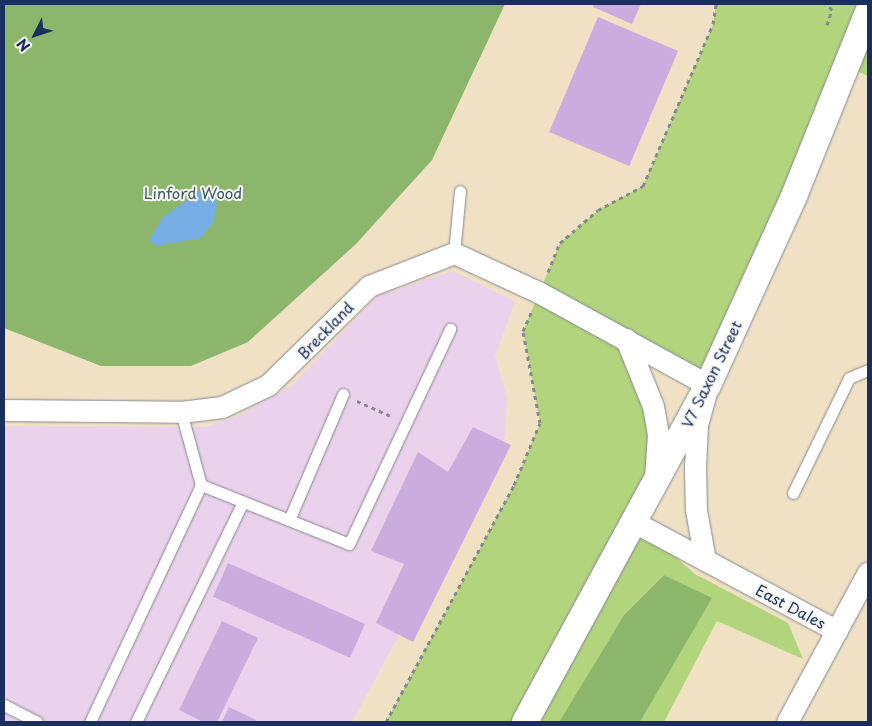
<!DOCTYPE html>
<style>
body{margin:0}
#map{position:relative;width:872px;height:726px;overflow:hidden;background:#f0e1c5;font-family:"Playpen Sans",sans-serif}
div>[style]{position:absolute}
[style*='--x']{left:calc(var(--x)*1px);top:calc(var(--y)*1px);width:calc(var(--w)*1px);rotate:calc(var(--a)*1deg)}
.built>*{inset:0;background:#ead1ec}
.green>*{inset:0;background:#b1d47d}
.forest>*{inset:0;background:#8cb66c}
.water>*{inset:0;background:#76ade5}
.building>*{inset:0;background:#cbacde;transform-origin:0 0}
.path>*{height:3px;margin-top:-1.5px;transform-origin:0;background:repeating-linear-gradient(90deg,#868892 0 4px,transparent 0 8px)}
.roads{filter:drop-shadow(0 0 1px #868892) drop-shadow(0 0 1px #868892)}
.service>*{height:11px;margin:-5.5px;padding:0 5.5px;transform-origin:5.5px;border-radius:5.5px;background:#fff}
.minor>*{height:21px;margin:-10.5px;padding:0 10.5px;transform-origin:10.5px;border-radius:10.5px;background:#fff}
.tertiary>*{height:26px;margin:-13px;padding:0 13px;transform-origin:13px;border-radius:13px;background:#fff}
span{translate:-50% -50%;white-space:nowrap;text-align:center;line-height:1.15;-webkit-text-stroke:4px #f6f6f2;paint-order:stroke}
.park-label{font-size:15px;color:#405866}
.street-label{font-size:15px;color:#1b2f5e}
.frame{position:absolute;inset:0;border:5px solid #1b2f5e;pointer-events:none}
.north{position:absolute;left:10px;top:10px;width:50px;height:50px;-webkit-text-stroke:4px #f6f6f2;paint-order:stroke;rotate:229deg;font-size:14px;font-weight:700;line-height:20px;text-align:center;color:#1b2f5e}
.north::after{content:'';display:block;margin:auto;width:18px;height:22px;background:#1b2f5e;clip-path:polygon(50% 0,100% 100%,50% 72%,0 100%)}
</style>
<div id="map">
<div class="built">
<div style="clip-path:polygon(452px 271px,515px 301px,495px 356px,507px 398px,505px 437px,352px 722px,4px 722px,4px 426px,205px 427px,238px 416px,291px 386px,379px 295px)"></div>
</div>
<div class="green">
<div style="clip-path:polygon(716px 4px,868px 4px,868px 76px,848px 67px,708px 385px,627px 340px,658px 433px,636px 523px,695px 574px,788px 623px,803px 659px,717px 621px,664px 722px,640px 722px,711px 598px,664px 575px,624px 615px,559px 722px,386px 722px,514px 485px,540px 423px,523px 331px,560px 243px,598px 210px,643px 186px,713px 24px)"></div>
</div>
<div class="forest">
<div style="clip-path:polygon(4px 4px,505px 4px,432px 160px,356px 244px,248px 342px,191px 366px,101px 366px,4px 328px)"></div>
<div style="clip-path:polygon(664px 575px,712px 598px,640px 722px,559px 722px,624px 615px)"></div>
</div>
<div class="water">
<div style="clip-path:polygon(203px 189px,217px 202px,213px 223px,200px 238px,156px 246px,149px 240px,163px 217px)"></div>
</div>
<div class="building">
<div style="clip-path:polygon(594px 4px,641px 4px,632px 24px,593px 7px)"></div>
<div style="left:598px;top:17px;width:87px;height:125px;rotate:23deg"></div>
<div style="clip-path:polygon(473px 427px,511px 445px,413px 642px,376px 623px,404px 564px,371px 551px,418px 452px,448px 472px)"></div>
<div style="left:228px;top:563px;width:150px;height:37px;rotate:24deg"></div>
<div style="clip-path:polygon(222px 621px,258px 638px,217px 722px,203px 722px,179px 710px)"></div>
<div style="clip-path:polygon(229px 707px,256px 720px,255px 722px,222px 722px)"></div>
</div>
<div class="path">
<div style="--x:827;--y:25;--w:16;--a:-72"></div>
<div style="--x:832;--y:10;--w:8;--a:-130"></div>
<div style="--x:548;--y:272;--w:31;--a:-68"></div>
<div style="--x:560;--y:243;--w:50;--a:-41"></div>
<div style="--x:598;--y:210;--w:51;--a:-28.1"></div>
<div style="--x:643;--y:186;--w:176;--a:-66.6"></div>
<div style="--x:713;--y:24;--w:20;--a:-81"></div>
<div style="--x:357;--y:401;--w:36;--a:24"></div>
<div style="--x:386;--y:722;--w:269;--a:-61.6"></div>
<div style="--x:514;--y:485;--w:67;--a:-67.2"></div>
<div style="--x:540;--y:423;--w:94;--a:-100.5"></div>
<div style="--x:523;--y:331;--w:20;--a:-66"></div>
</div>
<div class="roads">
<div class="service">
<div style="--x:454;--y:253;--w:62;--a:-84.5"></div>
<div style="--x:201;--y:485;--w:159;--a:21.7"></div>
<div style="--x:349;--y:544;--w:238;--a:-64.8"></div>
<div style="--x:793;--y:493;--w:128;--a:-64"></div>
<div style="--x:849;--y:378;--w:21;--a:-23"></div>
<div style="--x:289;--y:520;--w:137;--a:-66.8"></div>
<div style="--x:4;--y:705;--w:37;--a:27"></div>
<div style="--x:90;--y:722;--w:262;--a:-64.9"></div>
<div style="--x:201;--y:485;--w:76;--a:-105.3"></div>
<div style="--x:136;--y:722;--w:245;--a:-64.1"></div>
</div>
<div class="minor">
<div style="--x:626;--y:339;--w:72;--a:68.1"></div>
<div style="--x:653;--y:406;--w:27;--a:80"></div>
<div style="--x:658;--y:433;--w:47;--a:93.7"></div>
<div style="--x:4;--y:410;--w:177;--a:0.6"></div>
<div style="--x:181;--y:412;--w:41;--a:-7"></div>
<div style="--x:222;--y:407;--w:51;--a:-25.6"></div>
<div style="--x:268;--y:385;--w:141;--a:-44.4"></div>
<div style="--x:369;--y:286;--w:91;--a:-21.2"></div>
<div style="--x:454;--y:253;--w:95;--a:24.9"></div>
<div style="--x:540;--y:293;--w:192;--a:28.7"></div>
<div style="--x:708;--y:385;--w:41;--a:105.4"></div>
<div style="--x:697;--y:425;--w:42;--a:92.7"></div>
<div style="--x:695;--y:467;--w:43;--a:88.7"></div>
<div style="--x:696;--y:510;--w:51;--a:79.8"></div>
<div style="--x:636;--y:523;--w:228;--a:28.2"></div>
<div style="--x:787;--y:722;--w:170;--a:-61.6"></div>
</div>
<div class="tertiary">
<div style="--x:525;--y:722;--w:383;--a:-61.5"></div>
<div style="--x:708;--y:385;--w:208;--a:-65.5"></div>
<div style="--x:794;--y:196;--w:198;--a:-68.1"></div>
</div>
</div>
<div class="park-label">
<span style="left:193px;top:193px">Linford Wood</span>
</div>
<div class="street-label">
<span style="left:325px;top:330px;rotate:-46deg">Breckland</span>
<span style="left:711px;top:374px;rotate:-64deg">V7 Saxon Street</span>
<span style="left:791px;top:606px;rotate:28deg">East Dales</span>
</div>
<div class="frame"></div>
<div class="north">N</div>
</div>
